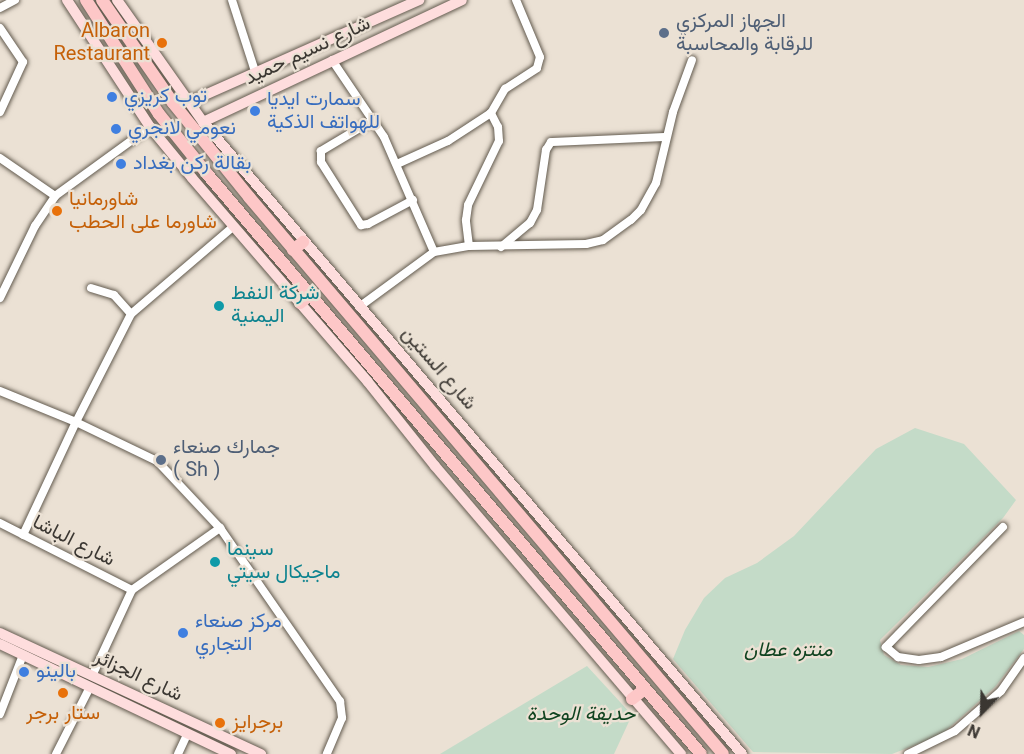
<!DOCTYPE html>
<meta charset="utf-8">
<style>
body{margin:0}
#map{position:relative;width:1024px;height:754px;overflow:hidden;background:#ebe1d4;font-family:Georgia,Vazirmatn,serif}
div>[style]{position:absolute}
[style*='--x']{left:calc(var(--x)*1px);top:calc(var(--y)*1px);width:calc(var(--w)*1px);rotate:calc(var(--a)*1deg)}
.green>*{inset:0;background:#c4dbc8}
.roads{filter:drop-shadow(0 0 2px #635b4f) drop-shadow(0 0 2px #635b4f)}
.minor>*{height:8px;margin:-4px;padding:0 4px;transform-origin:4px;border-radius:4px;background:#fff}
.major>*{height:10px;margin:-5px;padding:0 5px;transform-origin:5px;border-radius:5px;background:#fedddd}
.highway>*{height:12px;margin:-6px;padding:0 6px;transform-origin:6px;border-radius:6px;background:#fdc7c7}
.dots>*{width:16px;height:16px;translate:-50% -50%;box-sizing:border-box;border:3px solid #ebe1d4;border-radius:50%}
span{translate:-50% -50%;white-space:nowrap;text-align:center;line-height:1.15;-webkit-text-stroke:4.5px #ebe1d4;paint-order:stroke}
.service-label{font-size:20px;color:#4e5e75}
.left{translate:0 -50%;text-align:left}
.food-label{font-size:20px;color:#c56008}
.right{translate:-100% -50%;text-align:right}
.street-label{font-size:20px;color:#3b3732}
.shop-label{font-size:20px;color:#366cbe}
.culture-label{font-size:20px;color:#0d838f}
.park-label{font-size:20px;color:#104320;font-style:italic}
.north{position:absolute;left:952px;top:682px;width:60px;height:60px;-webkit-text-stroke:4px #ebe1d4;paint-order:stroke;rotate:203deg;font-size:16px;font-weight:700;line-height:24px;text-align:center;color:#3b3732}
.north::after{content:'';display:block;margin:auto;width:21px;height:27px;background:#3b3732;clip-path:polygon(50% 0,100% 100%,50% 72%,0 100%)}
</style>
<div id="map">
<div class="green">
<div style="clip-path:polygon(915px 428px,964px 444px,1016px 500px,1003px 518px,880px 640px,884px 655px,901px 665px,928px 667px,962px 659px,1019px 631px,1024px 635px,1024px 649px,995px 687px,941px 735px,892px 754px,753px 752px,673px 659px,685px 630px,704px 598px,725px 578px,757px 563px,794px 536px,876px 449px)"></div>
<div style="clip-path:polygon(587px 666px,632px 715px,614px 754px,440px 754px)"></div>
</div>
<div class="roads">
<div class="minor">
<div style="--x:232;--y:0;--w:75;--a:72.1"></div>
<div style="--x:0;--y:8;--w:17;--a:-28"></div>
<div style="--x:0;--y:28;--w:41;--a:55.9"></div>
<div style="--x:23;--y:62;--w:55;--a:114.7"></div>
<div style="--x:332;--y:60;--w:93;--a:56"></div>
<div style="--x:384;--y:137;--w:125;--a:66.5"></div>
<div style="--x:373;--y:120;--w:61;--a:149.2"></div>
<div style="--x:321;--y:151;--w:11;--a:90"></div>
<div style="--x:321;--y:162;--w:75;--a:57.6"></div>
<div style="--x:361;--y:225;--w:7;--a:-8"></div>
<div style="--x:368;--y:224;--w:51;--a:-28.1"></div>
<div style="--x:0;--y:158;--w:67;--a:34.6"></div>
<div style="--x:397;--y:164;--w:56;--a:-24.3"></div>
<div style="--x:448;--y:141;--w:51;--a:-33.1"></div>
<div style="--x:491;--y:113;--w:28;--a:-60"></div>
<div style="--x:505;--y:89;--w:38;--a:-33"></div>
<div style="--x:537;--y:68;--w:11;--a:-75"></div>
<div style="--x:540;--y:57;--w:62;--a:-112.8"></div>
<div style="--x:469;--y:246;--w:26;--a:-97"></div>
<div style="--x:466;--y:220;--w:15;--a:-82"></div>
<div style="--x:468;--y:205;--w:71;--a:-64.2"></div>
<div style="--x:499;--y:141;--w:14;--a:-94"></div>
<div style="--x:498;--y:127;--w:16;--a:-117"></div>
<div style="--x:501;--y:247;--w:38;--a:-40"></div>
<div style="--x:530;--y:223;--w:15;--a:-62"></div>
<div style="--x:537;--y:210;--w:61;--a:-81.5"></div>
<div style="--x:546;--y:150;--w:9;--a:-58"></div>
<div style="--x:551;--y:142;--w:115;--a:-2.5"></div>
<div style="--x:91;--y:288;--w:24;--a:17"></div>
<div style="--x:114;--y:295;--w:25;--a:48"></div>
<div style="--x:0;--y:298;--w:80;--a:-64.1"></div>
<div style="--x:35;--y:226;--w:36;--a:-56"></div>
<div style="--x:55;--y:196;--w:117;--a:-36"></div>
<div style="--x:359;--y:307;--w:93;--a:-36.3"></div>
<div style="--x:434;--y:252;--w:36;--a:-10"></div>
<div style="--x:469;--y:246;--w:117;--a:-1"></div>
<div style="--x:586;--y:244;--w:17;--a:-13"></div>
<div style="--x:603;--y:240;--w:34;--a:-36"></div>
<div style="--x:631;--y:220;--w:14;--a:-45"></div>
<div style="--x:641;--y:210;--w:31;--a:-61"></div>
<div style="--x:656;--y:183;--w:73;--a:-76.5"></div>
<div style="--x:673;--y:112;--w:55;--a:-69.9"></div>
<div style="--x:0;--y:391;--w:82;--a:22.2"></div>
<div style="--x:76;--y:422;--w:90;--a:25.7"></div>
<div style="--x:157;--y:461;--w:92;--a:46.8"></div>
<div style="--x:220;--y:528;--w:211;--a:55.3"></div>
<div style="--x:340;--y:701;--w:17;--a:83"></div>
<div style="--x:342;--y:718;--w:39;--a:113"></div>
<div style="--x:0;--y:523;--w:148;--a:26.9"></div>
<div style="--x:1003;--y:527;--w:168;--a:134.3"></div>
<div style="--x:886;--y:647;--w:16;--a:40"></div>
<div style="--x:898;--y:657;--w:21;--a:8"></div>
<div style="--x:919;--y:660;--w:22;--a:-8"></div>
<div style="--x:941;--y:657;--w:90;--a:-22.9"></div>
<div style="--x:23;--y:535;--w:125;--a:-64.9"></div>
<div style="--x:76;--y:422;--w:121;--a:-63"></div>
<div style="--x:131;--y:314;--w:135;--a:-40.5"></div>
<div style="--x:92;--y:676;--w:95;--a:-65.1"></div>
<div style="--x:132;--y:590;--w:108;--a:-35.2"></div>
<div style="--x:0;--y:714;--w:63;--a:-68.7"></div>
<div style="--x:56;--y:754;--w:75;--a:-63.1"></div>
<div style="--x:178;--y:754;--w:23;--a:-65"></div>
<div style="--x:908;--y:754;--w:52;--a:-26.1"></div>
<div style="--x:955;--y:731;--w:61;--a:-41"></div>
<div style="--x:1001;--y:691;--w:40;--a:-55.1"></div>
</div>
<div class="major">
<div style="--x:67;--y:0;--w:152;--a:56.8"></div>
<div style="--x:150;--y:127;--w:66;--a:50.5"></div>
<div style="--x:192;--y:178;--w:269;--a:49.2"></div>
<div style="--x:368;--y:382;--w:107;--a:51.4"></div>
<div style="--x:435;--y:466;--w:379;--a:49.5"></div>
<div style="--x:117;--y:0;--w:149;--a:54.8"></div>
<div style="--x:203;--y:122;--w:831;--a:49.54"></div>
<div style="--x:189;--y:102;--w:252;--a:-23.9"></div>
<div style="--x:203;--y:122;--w:286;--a:-25.2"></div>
<div style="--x:0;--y:633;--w:288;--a:24.9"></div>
<div style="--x:0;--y:644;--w:256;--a:25.5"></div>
</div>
<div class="highway">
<div style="--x:86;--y:0;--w:135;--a:57.4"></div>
<div style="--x:159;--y:114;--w:78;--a:51.2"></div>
<div style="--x:208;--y:175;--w:760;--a:49.59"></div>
<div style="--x:102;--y:0;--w:125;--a:55.4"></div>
<div style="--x:173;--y:103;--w:121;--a:51"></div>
<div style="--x:249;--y:197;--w:731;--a:49.6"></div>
<div style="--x:293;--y:250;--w:13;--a:-39"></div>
<div style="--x:300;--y:303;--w:13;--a:-39"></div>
<div style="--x:632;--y:699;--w:16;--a:-38"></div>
</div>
</div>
<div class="dots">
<div style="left:664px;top:33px;background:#5c6f8a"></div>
<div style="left:162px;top:43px;background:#e8710a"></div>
<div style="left:112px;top:97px;background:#3f7fe0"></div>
<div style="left:255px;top:111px;background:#3f7fe0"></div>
<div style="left:116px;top:129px;background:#3f7fe0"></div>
<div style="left:121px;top:164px;background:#3f7fe0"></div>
<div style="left:57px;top:211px;background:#e8710a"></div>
<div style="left:219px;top:306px;background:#0f9aa8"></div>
<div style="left:161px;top:460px;background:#5c6f8a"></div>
<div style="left:215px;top:562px;background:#0f9aa8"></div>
<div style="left:183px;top:633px;background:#3f7fe0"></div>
<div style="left:24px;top:672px;background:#3f7fe0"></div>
<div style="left:63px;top:693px;background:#e8710a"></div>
<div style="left:220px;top:723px;background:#e8710a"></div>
</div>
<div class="service-label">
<span class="left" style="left:676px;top:34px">الجهاز المركزي<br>للرقابة والمحاسبة</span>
<span class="left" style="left:173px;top:460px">جمارك صنعاء<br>( Sh )</span>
</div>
<div class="food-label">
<span class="right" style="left:150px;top:44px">Albaron<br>Restaurant</span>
<span class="left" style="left:69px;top:212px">شاورمانيا<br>شاورما على الحطب</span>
<span style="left:63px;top:714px">ستار برجر</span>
<span class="left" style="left:232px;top:723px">برجرايز</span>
</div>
<div class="street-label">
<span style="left:308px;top:52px;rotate:-25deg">شارع نسيم حميد</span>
<span style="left:438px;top:369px;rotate:49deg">شارع الستين</span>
<span style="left:73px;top:542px;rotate:27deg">شارع الباشا</span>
<span style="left:138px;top:677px;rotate:25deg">شارع الجزائر</span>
</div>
<div class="shop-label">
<span class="left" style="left:124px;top:97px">توب كريزي</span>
<span class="left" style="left:267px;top:112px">سمارت ايديا<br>للهواتف الذكية</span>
<span class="left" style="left:128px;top:129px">نعومي لانجري</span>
<span class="left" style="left:133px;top:164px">بقالة ركن بغداد</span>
<span class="left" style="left:195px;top:634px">مركز صنعاء<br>التجاري</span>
<span class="left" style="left:36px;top:672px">بالينو</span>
</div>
<div class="culture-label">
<span class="left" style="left:231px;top:306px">شركة النفط<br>اليمنية</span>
<span class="left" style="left:227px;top:562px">سينما<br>ماجيكال سيتي</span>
</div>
<div class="park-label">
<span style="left:788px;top:651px">منتزه عطان</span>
<span style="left:581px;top:715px">حديقة الوحدة</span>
</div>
<div class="north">N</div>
</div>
